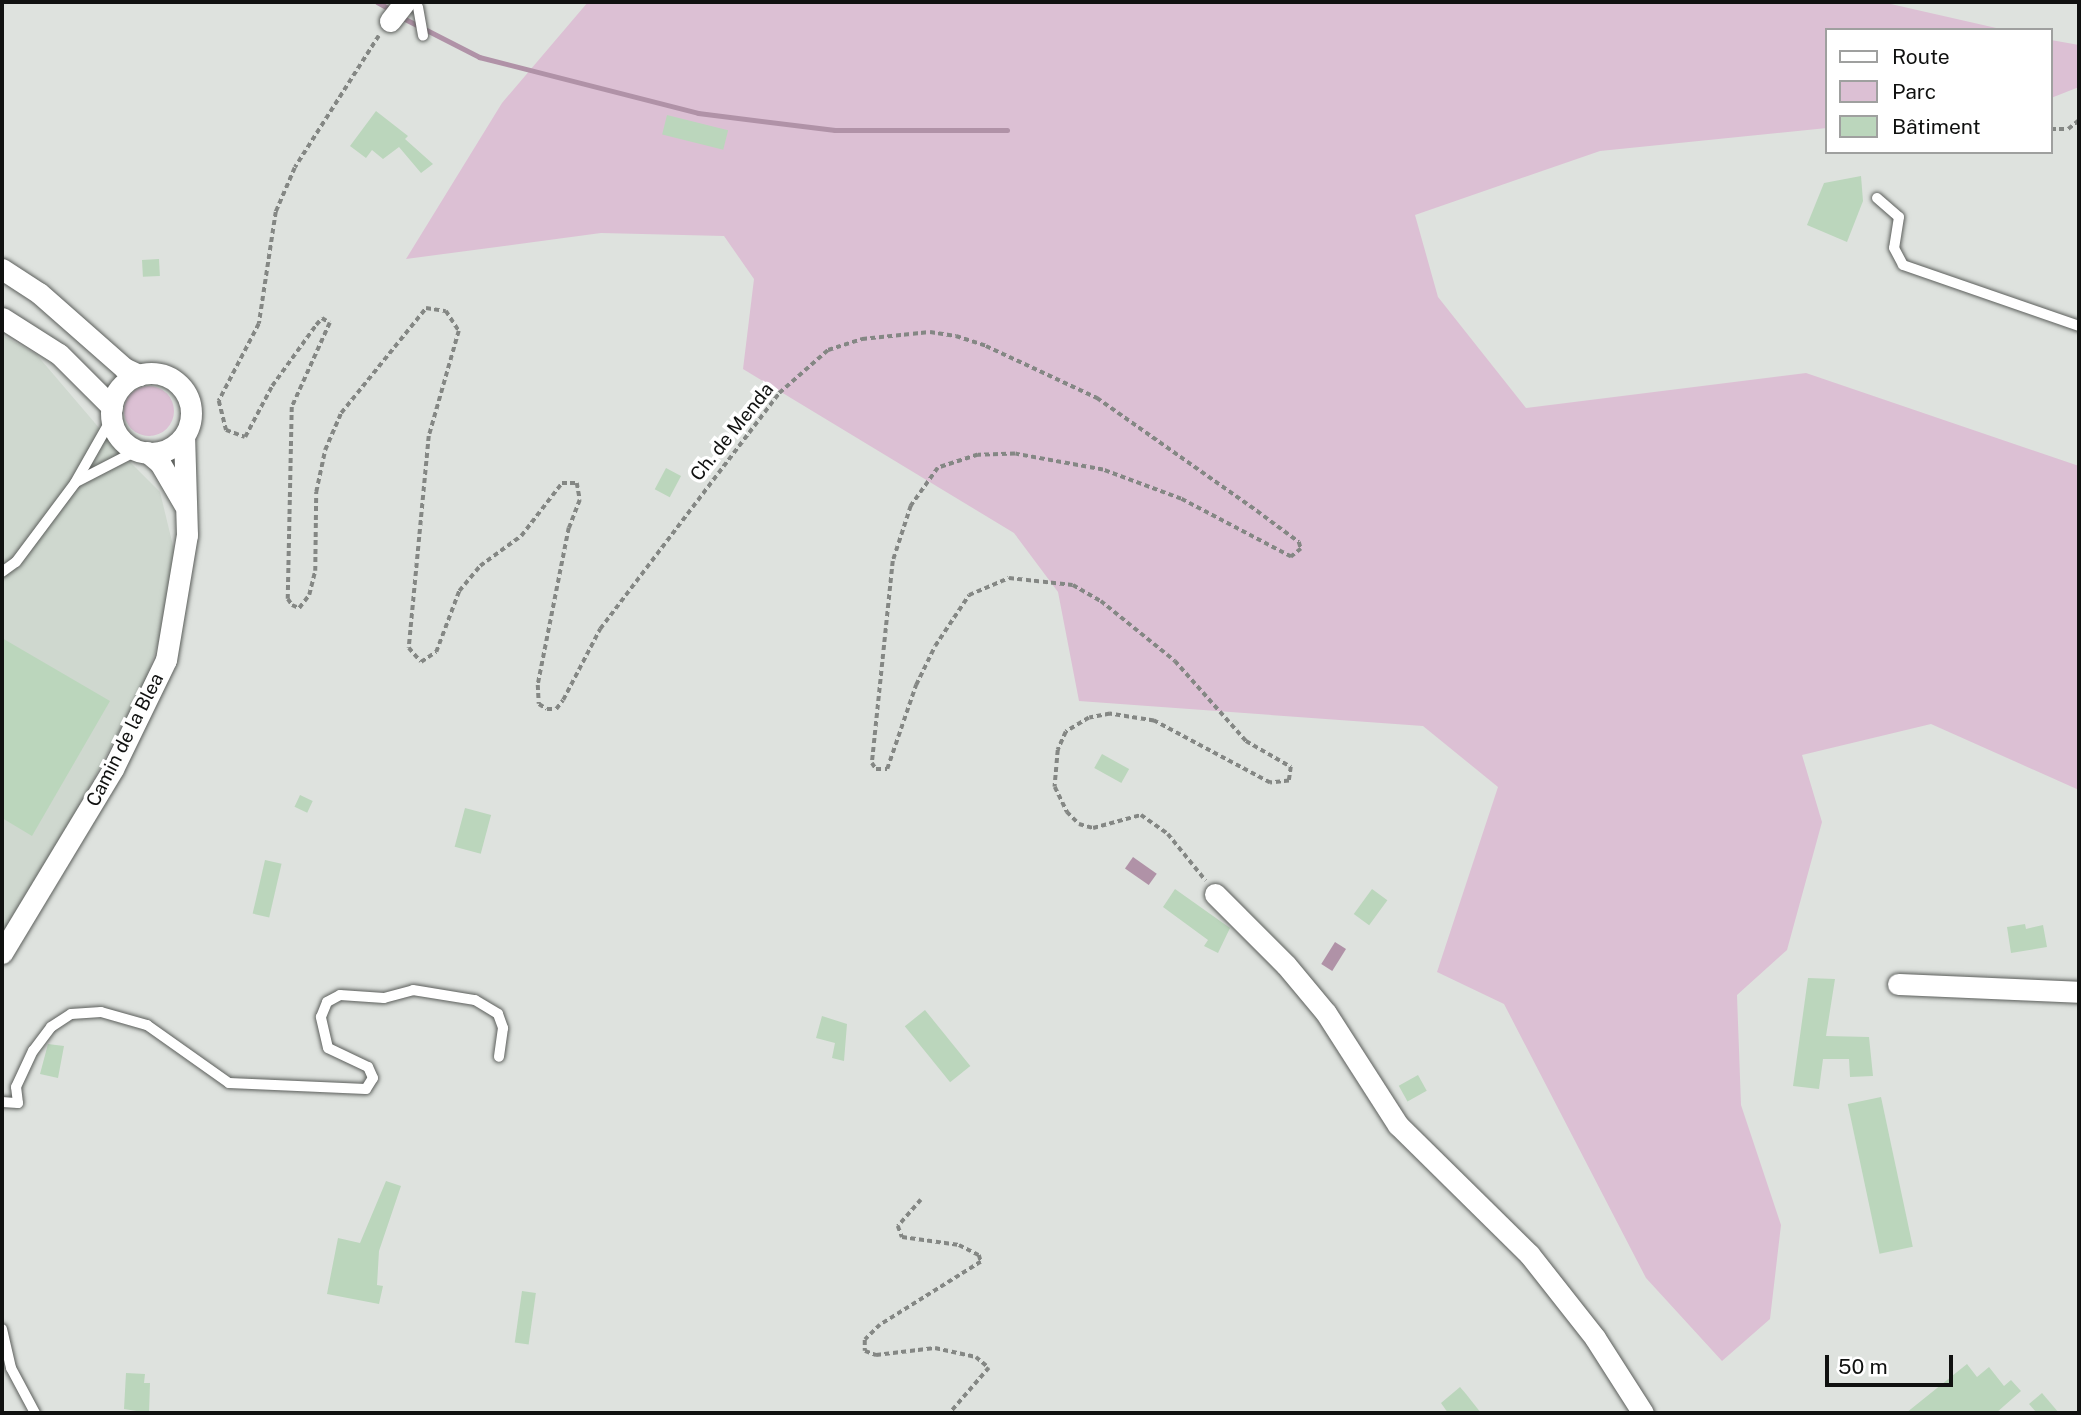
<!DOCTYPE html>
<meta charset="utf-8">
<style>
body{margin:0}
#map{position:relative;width:2081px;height:1415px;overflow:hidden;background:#dee2de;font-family:"Public Sans",sans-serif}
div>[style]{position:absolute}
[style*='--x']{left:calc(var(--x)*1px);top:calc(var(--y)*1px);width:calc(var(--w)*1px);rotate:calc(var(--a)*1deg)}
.built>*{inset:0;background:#cfd8cf}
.green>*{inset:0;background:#dcc0d4}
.round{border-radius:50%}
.water>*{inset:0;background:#b092a7;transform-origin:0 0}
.stream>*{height:5px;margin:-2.5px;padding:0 2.5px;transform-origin:2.5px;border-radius:2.5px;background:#b092a7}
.building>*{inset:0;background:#bbd6bc;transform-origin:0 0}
.path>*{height:3.5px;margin-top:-1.75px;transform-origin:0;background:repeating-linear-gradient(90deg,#848784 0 5px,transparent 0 8.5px)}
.roads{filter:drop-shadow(0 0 2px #5b5e5b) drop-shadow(0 0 2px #5b5e5b)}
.lane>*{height:10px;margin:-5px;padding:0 5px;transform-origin:5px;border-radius:5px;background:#fff}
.street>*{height:21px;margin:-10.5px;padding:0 10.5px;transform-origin:10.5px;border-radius:10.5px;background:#fff}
.street>.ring{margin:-10.5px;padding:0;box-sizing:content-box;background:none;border:21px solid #fff;border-radius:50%}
span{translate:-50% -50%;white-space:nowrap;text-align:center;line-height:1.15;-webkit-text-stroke:7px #fff;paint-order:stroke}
.street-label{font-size:19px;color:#101110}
.frame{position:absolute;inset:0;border:4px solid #101110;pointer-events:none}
.legend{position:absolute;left:1825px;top:28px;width:228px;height:126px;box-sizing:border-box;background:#fff;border:2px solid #9fa09f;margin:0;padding:9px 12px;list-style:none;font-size:21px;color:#101110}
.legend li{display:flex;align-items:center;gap:14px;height:35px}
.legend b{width:35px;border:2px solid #9fa09f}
.scale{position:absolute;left:1825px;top:1355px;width:128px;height:32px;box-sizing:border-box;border:4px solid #101110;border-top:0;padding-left:9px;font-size:21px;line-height:24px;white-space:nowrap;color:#101110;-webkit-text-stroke:5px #fff;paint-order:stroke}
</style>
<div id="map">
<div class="built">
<div style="clip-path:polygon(2px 335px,36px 354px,118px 450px,160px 492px,175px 554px,166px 619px,144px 685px,2px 950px)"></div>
</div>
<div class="green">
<div style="clip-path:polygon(588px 2px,1882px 2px,2005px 30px,1827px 30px,1827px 128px,1600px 151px,1415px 215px,1438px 297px,1526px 408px,1806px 373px,2079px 466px,2079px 790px,1931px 724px,1802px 755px,1822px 822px,1787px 950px,1737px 995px,1741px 1105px,1781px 1225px,1770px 1319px,1722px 1361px,1646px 1278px,1504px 1004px,1437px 972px,1498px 787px,1423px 726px,1079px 701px,1058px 592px,1014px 533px,743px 369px,754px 279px,724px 236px,601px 233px,406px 259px,502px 103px)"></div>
<div style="clip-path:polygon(2051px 40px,2079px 45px,2079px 87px,2051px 98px)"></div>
<div class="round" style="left:124px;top:386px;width:50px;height:50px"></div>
</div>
<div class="water">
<div style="left:1133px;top:857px;width:29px;height:14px;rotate:35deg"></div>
<div style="left:1335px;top:942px;width:13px;height:26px;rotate:32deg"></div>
</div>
<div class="stream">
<div style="--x:377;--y:2;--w:18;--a:29"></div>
<div style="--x:401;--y:17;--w:88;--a:27.1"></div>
<div style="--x:479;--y:57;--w:226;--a:14.3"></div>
<div style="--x:698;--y:113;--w:138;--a:7.1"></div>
<div style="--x:835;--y:130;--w:172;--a:0"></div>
</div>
<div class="building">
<div style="clip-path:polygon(376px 111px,408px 136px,405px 139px,433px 164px,421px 173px,399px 147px,383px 159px,372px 150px,366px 158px,350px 146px)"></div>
<div style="left:667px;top:115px;width:63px;height:20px;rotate:14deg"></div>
<div style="clip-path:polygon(1861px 176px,1863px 201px,1847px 242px,1807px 225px,1824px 183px)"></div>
<div style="left:159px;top:259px;width:17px;height:17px;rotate:87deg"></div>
<div style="left:666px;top:468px;width:17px;height:24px;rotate:28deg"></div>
<div style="clip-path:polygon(2px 638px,110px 701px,32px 836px,2px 818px)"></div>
<div style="left:1102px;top:754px;width:31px;height:16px;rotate:29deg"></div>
<div style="left:300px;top:795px;width:14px;height:13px;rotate:25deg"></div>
<div style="left:465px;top:808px;width:27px;height:40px;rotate:15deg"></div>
<div style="left:265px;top:860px;width:17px;height:55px;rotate:13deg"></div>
<div style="clip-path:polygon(1175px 889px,1230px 928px,1218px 953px,1204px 946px,1208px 940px,1163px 907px)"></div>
<div style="left:1372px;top:889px;width:19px;height:31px;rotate:36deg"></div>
<div style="clip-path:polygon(2025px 924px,2026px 929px,2043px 925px,2047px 947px,2011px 953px,2007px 927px)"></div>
<div style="clip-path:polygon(1808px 978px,1835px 979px,1826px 1036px,1869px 1037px,1873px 1076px,1850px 1077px,1849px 1059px,1823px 1059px,1819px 1089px,1793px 1086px)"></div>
<div style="left:925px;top:1010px;width:72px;height:26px;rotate:51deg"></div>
<div style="clip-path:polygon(822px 1016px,847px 1024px,844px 1061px,832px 1058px,835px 1043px,816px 1038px)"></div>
<div style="clip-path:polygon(48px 1044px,64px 1046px,58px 1078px,40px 1074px)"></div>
<div style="left:1418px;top:1075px;width:18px;height:22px;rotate:61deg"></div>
<div style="left:1881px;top:1097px;width:153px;height:34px;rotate:78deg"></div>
<div style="clip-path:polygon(386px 1181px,401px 1186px,379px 1251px,377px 1285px,383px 1286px,379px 1304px,327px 1294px,338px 1238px,360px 1243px)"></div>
<div style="left:522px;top:1291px;width:14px;height:52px;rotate:8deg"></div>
<div style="clip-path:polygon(1967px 1364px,1977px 1377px,1989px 1367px,2004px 1386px,2011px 1380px,2021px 1391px,1996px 1413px,1906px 1413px)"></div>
<div style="clip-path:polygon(126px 1373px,145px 1374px,144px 1383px,150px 1383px,149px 1413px,124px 1409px)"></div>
<div style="clip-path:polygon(1460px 1387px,1466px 1394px,1481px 1413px,1448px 1413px,1441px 1403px)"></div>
<div style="clip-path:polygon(2042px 1393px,2059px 1413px,2037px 1413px,2029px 1404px)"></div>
</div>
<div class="path">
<div style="--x:379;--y:36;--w:156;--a:122.5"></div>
<div style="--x:295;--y:168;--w:48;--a:113.4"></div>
<div style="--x:276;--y:212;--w:113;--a:98.6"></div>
<div style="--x:259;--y:324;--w:87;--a:117.5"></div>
<div style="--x:219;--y:401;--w:30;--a:76"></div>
<div style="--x:226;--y:430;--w:20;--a:20"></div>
<div style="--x:245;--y:437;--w:58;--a:-62.1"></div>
<div style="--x:272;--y:386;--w:75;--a:-54.2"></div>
<div style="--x:316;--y:325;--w:9;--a:-49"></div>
<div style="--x:322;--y:318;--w:9;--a:32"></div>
<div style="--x:330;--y:323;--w:92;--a:114.3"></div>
<div style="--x:292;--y:407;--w:192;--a:91.2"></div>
<div style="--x:288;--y:599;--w:7;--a:56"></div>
<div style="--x:292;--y:605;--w:8;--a:23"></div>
<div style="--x:299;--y:608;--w:16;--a:-52"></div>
<div style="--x:309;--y:595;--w:25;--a:-76"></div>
<div style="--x:315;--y:571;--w:79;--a:-89.3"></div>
<div style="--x:316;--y:492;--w:43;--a:-77.9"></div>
<div style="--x:325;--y:450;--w:40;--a:-66.6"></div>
<div style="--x:341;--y:413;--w:135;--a:-51"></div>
<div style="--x:426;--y:308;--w:20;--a:9"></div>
<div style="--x:446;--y:311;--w:24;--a:57"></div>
<div style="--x:459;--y:331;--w:109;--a:105.9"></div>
<div style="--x:429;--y:436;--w:213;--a:95.4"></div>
<div style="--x:409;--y:648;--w:18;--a:49"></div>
<div style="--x:421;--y:662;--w:18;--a:-34"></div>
<div style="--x:436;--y:652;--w:65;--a:-69.3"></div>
<div style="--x:459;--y:591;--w:33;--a:-50"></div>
<div style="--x:480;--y:566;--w:51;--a:-36.2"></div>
<div style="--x:521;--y:536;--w:67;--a:-52.3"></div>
<div style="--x:562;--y:483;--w:15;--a:0"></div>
<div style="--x:577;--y:483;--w:17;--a:80"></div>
<div style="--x:580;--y:500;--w:30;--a:111"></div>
<div style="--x:569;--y:528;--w:160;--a:101.2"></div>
<div style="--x:538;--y:685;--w:19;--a:87"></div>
<div style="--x:539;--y:704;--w:9;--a:32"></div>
<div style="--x:547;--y:709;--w:9;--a:0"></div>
<div style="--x:556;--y:709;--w:11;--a:-52"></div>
<div style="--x:563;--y:700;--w:80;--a:-62.5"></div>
<div style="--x:600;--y:629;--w:296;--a:-52.8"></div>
<div style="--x:779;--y:393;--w:65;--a:-41.3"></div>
<div style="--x:828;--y:350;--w:36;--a:-18"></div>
<div style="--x:862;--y:339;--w:68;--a:-5.9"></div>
<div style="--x:930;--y:332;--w:26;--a:9"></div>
<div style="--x:956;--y:336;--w:32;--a:18"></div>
<div style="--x:986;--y:346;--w:123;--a:25.1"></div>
<div style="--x:1097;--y:398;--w:196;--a:35.2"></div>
<div style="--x:1257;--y:511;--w:52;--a:36.4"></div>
<div style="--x:1299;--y:542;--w:7;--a:74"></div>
<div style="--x:1301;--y:549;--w:13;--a:141"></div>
<div style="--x:1291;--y:557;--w:124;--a:-152.2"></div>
<div style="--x:1181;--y:499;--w:83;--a:-159.6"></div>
<div style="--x:1103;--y:470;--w:89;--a:-169.7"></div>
<div style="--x:1015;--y:454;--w:37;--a:178"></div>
<div style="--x:978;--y:455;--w:42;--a:162"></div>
<div style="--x:938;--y:468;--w:47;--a:125.4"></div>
<div style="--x:911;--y:506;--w:58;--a:108.1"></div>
<div style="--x:893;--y:561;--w:203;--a:95.9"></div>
<div style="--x:872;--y:763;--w:7;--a:56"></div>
<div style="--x:876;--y:769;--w:11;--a:0"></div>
<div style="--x:887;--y:769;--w:89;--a:-71"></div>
<div style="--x:916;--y:685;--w:43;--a:-64"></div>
<div style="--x:935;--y:646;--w:61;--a:-56.3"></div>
<div style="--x:969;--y:595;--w:43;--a:-23"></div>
<div style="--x:1009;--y:578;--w:64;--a:6.2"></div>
<div style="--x:1073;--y:585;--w:32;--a:30"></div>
<div style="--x:1101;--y:601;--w:95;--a:39"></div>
<div style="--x:1175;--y:661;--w:107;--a:48.4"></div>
<div style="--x:1246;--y:741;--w:52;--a:30"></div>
<div style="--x:1291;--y:767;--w:14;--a:98"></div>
<div style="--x:1289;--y:781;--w:19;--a:174"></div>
<div style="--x:1270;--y:783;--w:132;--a:-151.9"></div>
<div style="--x:1154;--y:721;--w:45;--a:-171"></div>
<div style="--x:1110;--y:714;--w:21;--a:169"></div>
<div style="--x:1089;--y:718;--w:27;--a:149"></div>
<div style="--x:1066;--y:732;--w:20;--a:114"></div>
<div style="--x:1058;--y:750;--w:37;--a:95"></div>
<div style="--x:1055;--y:787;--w:28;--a:64"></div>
<div style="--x:1067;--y:812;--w:17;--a:45"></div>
<div style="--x:1079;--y:824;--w:15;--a:16"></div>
<div style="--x:1093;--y:828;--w:50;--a:-15.2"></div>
<div style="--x:1141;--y:815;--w:33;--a:35"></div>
<div style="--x:1168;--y:834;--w:60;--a:51"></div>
<div style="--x:2051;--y:129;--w:17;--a:0"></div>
<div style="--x:2068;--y:129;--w:14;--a:-39"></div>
<div style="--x:921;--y:1200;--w:35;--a:131"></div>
<div style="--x:898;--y:1226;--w:12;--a:70"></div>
<div style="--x:902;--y:1237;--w:58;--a:8"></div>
<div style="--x:959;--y:1245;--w:22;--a:27"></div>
<div style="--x:979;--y:1255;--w:7;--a:74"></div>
<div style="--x:981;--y:1262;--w:119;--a:148"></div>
<div style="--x:880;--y:1325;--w:21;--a:135"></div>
<div style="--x:865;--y:1340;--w:11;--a:90"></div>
<div style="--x:865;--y:1351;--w:12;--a:20"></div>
<div style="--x:876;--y:1355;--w:59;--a:-6.8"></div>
<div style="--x:935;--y:1348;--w:42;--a:12.4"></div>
<div style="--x:976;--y:1357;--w:17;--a:40"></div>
<div style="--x:989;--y:1368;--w:60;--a:130.9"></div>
</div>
<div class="roads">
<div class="lane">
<div style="--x:418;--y:7;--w:29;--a:80"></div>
<div style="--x:1877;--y:198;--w:29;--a:41"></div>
<div style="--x:1899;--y:217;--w:31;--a:99"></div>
<div style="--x:1894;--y:248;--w:19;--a:62"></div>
<div style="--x:1903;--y:265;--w:186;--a:19.1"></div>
<div style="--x:78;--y:481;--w:68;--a:-27.3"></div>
<div style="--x:2;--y:572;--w:17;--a:-36"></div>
<div style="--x:16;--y:562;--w:99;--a:-53.2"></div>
<div style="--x:75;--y:483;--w:75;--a:-60.4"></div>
<div style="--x:2;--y:1102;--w:16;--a:4"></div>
<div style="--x:18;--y:1103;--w:16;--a:-97"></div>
<div style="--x:16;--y:1087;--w:40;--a:-65"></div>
<div style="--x:33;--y:1051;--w:30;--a:-53"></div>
<div style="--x:51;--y:1027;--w:24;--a:-33"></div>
<div style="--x:71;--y:1014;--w:30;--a:-4"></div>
<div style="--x:101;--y:1012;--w:48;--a:15.8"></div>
<div style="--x:147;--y:1025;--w:100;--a:35.3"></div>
<div style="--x:229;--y:1083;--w:137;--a:2.5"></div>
<div style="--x:366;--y:1089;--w:13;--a:-58"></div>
<div style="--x:373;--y:1078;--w:12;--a:-114"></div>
<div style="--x:368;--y:1067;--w:44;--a:-154.6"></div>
<div style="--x:328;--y:1048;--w:32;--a:-103"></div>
<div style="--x:321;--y:1017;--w:16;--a:-68"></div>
<div style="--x:327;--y:1002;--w:15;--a:-28"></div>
<div style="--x:340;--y:995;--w:44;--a:3.9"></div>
<div style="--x:384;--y:998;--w:30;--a:-15"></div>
<div style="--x:413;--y:990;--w:63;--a:9.2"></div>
<div style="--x:475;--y:1000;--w:27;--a:31"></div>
<div style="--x:498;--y:1014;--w:15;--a:70"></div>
<div style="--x:503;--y:1028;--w:29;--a:98"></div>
<div style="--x:2;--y:1329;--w:40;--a:77"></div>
<div style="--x:11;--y:1368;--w:51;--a:61.9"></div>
</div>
<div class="street">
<div style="--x:390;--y:21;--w:24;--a:-52"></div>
<div style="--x:2;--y:269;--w:44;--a:33"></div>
<div style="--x:39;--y:293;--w:113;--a:41.4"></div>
<div style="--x:124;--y:368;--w:17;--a:25"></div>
<div style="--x:2;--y:318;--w:67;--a:32.3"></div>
<div style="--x:59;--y:354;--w:75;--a:45"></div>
<div class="ring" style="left:111px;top:373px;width:59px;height:59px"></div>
<div style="--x:147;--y:452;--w:17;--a:40"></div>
<div style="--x:160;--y:463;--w:48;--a:59.7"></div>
<div style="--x:1215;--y:894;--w:100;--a:45"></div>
<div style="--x:1286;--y:965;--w:62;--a:50.2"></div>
<div style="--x:1326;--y:1013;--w:133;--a:57.3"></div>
<div style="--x:1398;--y:1125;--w:184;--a:44.6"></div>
<div style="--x:1529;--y:1254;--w:107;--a:51.8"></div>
<div style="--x:1595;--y:1338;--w:89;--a:57.4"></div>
<div style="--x:2;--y:953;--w:215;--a:-58.9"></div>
<div style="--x:113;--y:769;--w:121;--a:-64.1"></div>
<div style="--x:166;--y:660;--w:127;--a:-80.5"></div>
<div style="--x:187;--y:535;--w:99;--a:-91.7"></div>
<div style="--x:1898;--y:984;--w:181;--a:2.5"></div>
</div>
</div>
<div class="street-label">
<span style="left:732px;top:432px;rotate:-51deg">Ch. de Menda</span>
<span style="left:125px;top:740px;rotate:-63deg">Camin de la Blea</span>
</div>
<div class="frame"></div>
<ul class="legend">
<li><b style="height:9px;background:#fff"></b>Route</li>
<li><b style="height:19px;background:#dcc0d4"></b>Parc</li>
<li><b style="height:19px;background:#bbd6bc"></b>Bâtiment</li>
</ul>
<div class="scale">50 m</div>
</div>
